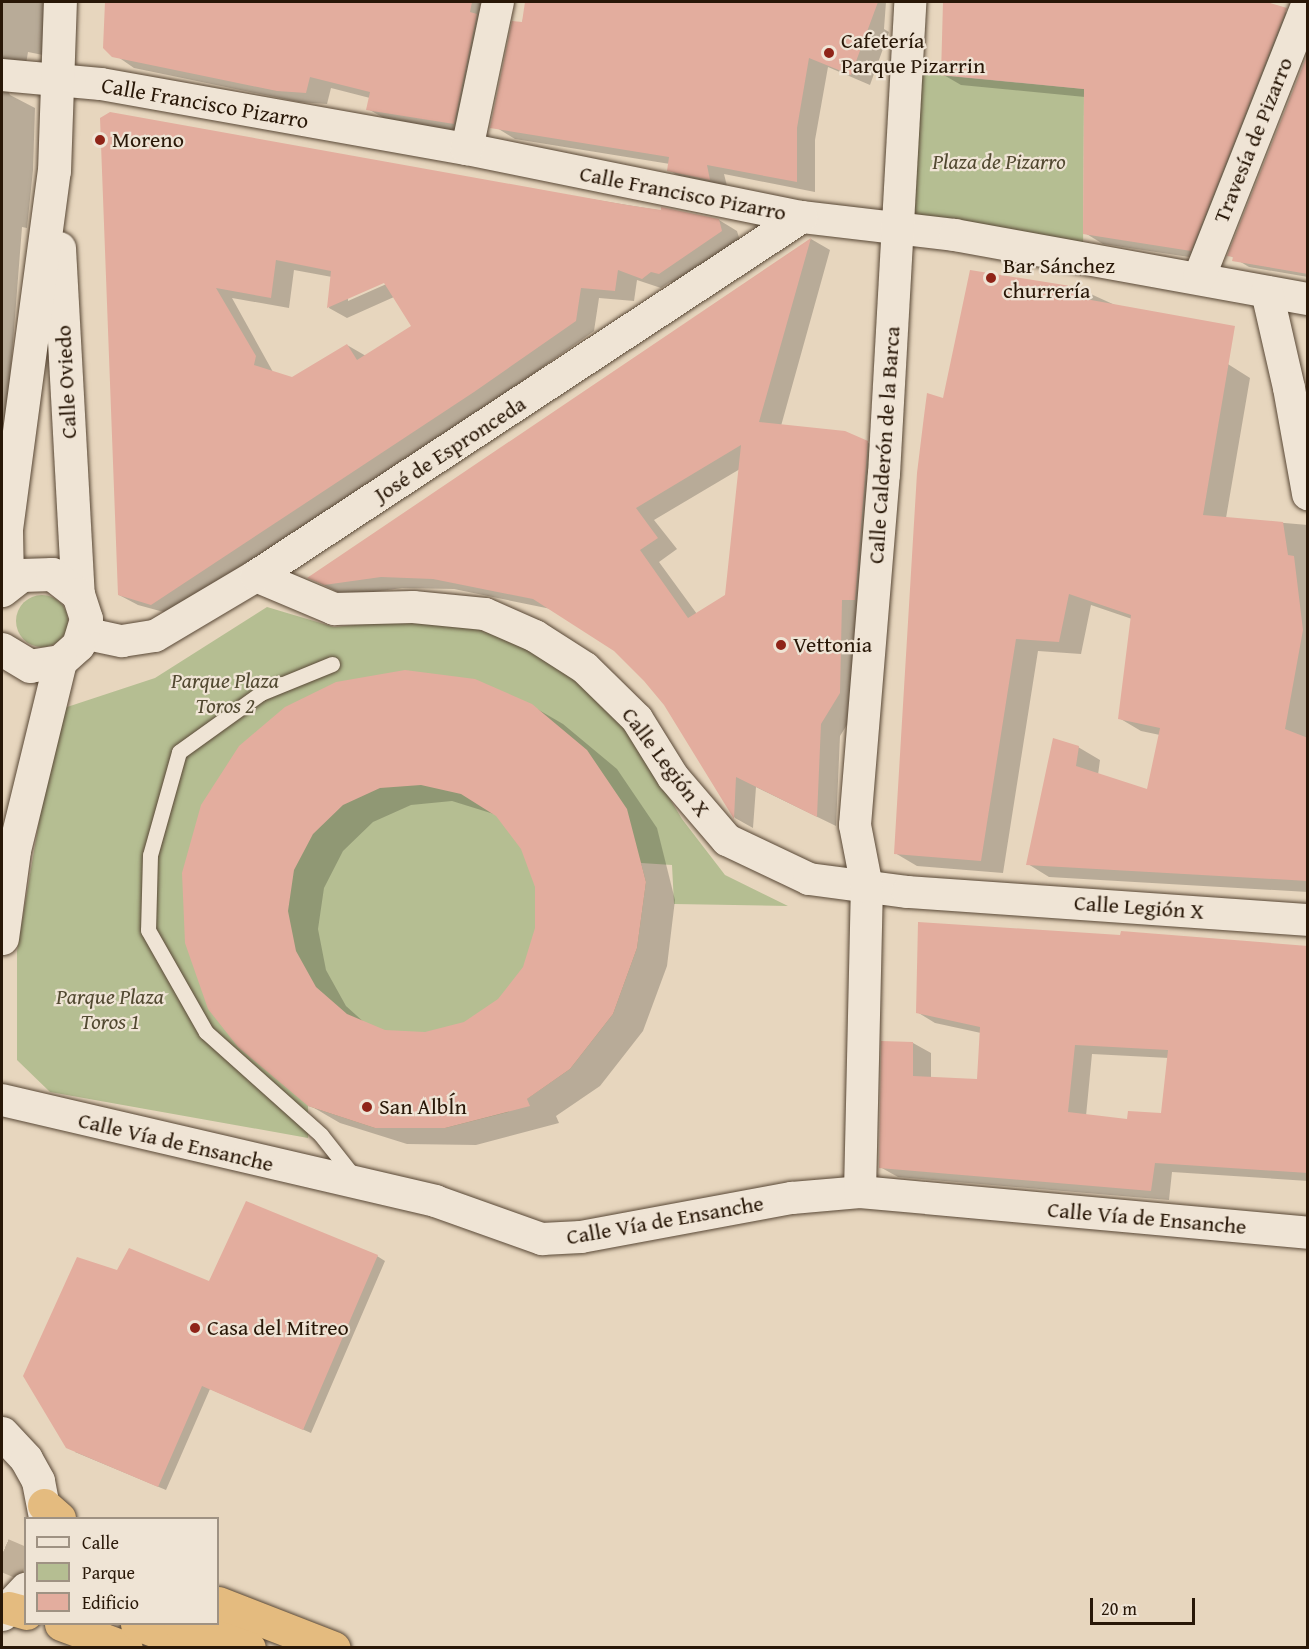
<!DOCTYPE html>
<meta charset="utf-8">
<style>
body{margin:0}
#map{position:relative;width:1309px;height:1649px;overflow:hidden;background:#e7d6be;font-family:"Gentium Book Plus",serif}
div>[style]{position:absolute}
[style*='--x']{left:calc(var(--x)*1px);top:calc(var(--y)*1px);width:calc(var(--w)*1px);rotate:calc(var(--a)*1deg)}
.green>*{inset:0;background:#b5be92}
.round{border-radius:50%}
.shadow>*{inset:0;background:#0003}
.building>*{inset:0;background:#e3ad9e}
.trunk-tunnel>*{height:33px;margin-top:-16.5px;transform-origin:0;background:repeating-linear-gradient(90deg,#c1b099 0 33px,transparent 0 49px)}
.roads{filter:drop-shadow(0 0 2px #584735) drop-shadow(0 0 2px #584735)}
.service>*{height:15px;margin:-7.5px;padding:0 7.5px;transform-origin:7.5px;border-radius:7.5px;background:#efe4d5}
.minor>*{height:32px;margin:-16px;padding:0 16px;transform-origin:16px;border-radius:16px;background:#efe4d5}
.secondary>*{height:33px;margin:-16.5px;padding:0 16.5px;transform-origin:16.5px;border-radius:16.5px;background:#efe4d5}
.trunk>*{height:33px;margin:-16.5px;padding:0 16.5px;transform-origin:16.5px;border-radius:16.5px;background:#e4bb7f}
.dots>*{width:16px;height:16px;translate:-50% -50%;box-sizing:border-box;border:3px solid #efe4d5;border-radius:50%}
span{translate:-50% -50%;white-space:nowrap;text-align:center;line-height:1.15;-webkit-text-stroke:4.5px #efe4d5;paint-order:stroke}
.poi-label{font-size:22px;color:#281707}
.left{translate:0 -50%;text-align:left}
.street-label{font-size:22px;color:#281707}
.park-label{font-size:22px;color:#524931;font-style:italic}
.frame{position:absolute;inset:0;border:3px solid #281707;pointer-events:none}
.legend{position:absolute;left:24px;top:1517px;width:195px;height:108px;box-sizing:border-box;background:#efe4d5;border:2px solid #9f9283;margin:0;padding:8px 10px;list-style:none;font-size:18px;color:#281707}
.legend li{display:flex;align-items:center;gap:12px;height:30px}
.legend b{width:30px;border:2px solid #9f9283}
.scale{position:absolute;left:1090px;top:1598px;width:105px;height:27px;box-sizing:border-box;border:3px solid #281707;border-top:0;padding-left:8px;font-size:18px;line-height:21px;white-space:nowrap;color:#281707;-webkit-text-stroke:4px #efe4d5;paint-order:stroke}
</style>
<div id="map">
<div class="green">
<div style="clip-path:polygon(906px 72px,1084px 89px,1083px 257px,898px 227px)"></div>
<div class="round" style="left:16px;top:595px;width:52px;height:52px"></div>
<div style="clip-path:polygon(267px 607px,334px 627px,406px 620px,469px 626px,535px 650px,581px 679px,622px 719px,682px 819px,725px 875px,788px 906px,674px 904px,672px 865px,641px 863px,646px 882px,637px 948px,613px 1014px,570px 1069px,508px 1112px,445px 1128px,375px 1128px,308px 1106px,308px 1138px,50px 1092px,17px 1060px,17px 951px,58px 710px,155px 678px)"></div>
</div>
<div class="shadow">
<div style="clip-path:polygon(2px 2px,46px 2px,43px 55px,28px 52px,25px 70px,6px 86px,10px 95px,35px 108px,33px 170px,27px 228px,22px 227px,2px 483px)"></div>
<div style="clip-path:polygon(105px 2px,496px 2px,471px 134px,389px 121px,368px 109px,370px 98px,331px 88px,327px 104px,299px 102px,134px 68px,105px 48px)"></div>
<div style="clip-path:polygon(527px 2px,886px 2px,884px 29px,889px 32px,870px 85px,828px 67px,815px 140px,815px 192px,724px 174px,728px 190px,687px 181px,669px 170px,670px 164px,515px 139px,497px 128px)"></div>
<div style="clip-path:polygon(946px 2px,1262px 2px,1296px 17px,1209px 260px,1103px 244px,1085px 233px,1085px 97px,961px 85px,942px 74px)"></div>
<div style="clip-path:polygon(1308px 59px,1308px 277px,1249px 267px,1229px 255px)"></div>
<div style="clip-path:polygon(evenodd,102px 119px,719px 220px,737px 231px,740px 241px,678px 284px,670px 282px,661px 288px,637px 280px,634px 301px,599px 298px,594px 331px,493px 402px,171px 614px,138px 605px,119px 595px,102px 119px,294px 270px,332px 277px,329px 308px,347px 318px,394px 297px,413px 326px,366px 356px,347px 345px,292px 379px,273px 372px,232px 298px,289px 308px,294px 270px,102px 119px,390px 279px,391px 282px,348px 301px,348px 298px,390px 279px)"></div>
<div style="clip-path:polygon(evenodd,811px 239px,830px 250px,781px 426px,867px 442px,887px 454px,859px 705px,840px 736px,836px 826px,756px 787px,753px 828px,735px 818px,665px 704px,646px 680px,615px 650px,551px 609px,454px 589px,402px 588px,345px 596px,310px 578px,811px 239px,740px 469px,726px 595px,697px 614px,659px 562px,677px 549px,654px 520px,740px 469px)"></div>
<div style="clip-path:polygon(1082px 290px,1185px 337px,1250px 378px,1226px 518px,1308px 525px,1308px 892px,1049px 877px,1028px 864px,1078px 747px,1100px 760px,1098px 775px,1148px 791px,1160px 735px,1141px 731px,1119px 718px,1132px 619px,1091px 605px,1081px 654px,1038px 651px,1003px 873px,917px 866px,895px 853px,944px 400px)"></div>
<div style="clip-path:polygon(evenodd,532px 706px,563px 724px,617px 769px,657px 828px,675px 900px,667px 966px,643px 1031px,600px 1086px,556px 1116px,559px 1123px,476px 1145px,407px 1144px,340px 1123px,309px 1105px,184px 873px,532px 706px,452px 801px,497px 815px,523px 848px,536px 887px,537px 928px,524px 967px,499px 1000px,465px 1023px,425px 1034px,384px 1031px,366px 1024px,346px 1006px,326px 970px,318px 929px,324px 888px,343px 851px,373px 822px,411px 805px,452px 801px)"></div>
<div style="clip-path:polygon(evenodd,1308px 948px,1308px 1181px,1172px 1172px,1169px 1200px,898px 1177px,880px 1167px,913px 1043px,931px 1053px,931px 1078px,979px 1081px,981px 1033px,935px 1023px,917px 1012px,1308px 948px,1092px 1054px,1169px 1058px,1162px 1115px,1128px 1121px,1086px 1116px,1092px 1054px)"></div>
<div style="clip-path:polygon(377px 1256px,385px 1261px,311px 1433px,210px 1389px,166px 1490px,75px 1452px,118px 1272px,209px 1283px)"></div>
</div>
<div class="building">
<div style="clip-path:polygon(105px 2px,472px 2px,470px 12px,477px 14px,454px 124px,366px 110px,370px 92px,310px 77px,306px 93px,277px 91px,112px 57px,103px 48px)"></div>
<div style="clip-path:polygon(525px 2px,878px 2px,851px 75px,809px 58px,797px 128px,797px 182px,707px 165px,710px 180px,667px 171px,669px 157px,490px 128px,512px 21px,522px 22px)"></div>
<div style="clip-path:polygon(943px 2px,1267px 2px,1287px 8px,1191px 251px,1083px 234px,1084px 89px,941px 75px)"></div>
<div style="clip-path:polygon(1308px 53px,1308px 274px,1232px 261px,1233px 257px,1227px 256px)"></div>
<div style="clip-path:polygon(evenodd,110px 112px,627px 205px,661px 210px,661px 207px,719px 219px,722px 231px,659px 274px,651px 272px,642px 279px,618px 270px,615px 291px,581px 288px,576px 321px,474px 392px,151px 605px,118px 595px,100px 118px,110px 112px,276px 260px,331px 271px,327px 308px,384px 283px,411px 326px,357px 360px,347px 344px,292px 377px,254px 365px,256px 356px,216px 288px,271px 298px,276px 260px)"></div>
<div style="clip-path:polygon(evenodd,811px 238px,759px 422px,845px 431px,868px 441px,855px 600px,842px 600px,840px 693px,821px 724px,817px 817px,736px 777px,734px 819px,664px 705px,644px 681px,614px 651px,533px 599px,433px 579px,381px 577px,324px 585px,307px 578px,811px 238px,741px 445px,725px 595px,688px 618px,640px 550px,658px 538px,636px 508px,741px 445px)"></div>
<div style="clip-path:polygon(970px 270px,1083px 288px,1080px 298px,1235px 326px,1203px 515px,1283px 522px,1288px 555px,1294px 556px,1303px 630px,1285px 729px,1308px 738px,1308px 881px,1026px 865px,1053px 738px,1079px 746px,1076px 766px,1147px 789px,1160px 728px,1118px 719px,1131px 615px,1069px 594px,1059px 642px,1016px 639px,981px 861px,894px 854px,917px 473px,924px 416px,927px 393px,943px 398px)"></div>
<div style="clip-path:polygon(evenodd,405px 670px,475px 679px,532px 704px,587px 750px,627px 809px,646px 882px,637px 948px,613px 1014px,570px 1069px,527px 1099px,530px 1106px,445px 1128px,375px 1128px,308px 1106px,238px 1047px,208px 1009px,185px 943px,182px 873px,201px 805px,239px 746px,285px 707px,336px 682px,405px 670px,421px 785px,461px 794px,496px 816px,521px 849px,535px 887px,535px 928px,523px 967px,498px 999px,464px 1022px,425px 1032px,385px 1030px,347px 1014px,316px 987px,296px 951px,288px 911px,294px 870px,313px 834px,343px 805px,380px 788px,421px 785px)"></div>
<div style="clip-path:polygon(evenodd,918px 922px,1120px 935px,1121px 931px,1308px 946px,1308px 1173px,1155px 1163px,1151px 1191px,879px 1168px,881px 1041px,913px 1042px,913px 1076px,977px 1079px,980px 1027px,916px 1013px,918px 922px,1075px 1045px,1168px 1050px,1161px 1113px,1128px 1111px,1127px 1119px,1068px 1112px,1075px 1045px)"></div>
<div style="clip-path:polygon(246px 1201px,378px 1255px,303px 1430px,202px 1386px,158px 1487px,66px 1448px,23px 1376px,77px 1257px,117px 1270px,129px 1248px,209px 1281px)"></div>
</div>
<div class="trunk-tunnel">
<div style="--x:2;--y:1554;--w:26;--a:23"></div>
</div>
<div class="roads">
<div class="service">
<div style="--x:332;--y:664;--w:77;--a:157.8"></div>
<div style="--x:261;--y:693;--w:101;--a:144.3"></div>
<div style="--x:179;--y:752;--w:107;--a:105.7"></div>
<div style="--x:150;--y:855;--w:75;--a:91.5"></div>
<div style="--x:148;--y:930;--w:117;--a:60.4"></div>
<div style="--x:206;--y:1032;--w:154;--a:41.8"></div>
<div style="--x:321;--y:1135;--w:55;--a:51.7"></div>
</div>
<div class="minor">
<div style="--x:2;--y:75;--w:99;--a:5.2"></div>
<div style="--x:101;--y:84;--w:372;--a:10.1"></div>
<div style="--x:467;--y:149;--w:342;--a:11.5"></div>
<div style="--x:802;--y:217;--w:154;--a:6.7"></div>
<div style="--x:955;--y:235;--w:359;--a:10.3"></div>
<div style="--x:467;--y:149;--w:150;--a:-78.1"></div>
<div style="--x:1199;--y:278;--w:296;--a:-68.4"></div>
<div style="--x:1267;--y:292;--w:98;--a:77.1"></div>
<div style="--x:1289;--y:388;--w:108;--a:79.8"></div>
<div style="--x:256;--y:576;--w:85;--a:22.9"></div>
<div style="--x:334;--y:609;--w:79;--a:-1.5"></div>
<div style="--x:413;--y:607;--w:72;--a:5.6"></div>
<div style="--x:485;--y:614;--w:55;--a:23.7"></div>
<div style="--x:535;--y:636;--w:59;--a:32.6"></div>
<div style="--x:585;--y:668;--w:73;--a:44.4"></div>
<div style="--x:637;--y:719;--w:68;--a:58.2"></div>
<div style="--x:673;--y:777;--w:83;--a:49.4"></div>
<div style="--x:727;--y:840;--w:91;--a:25.4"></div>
<div style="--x:809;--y:879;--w:100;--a:7.5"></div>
<div style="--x:908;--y:892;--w:401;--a:4"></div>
<div style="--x:83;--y:633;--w:40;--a:12"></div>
<div style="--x:122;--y:641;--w:33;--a:-9"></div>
<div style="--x:155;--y:636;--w:117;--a:-30.7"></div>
<div style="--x:256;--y:576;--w:653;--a:-33.33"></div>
<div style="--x:2;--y:1100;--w:445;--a:13.1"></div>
<div style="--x:435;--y:1201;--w:114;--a:19.6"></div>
<div style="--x:542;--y:1239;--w:39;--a:-3"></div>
<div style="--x:581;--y:1237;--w:215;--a:-10.5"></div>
<div style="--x:792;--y:1198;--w:68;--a:-5"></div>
<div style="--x:860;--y:1192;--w:450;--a:5.2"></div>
<div style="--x:860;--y:1192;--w:305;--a:-88.7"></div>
<div style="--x:867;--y:887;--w:63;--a:-101"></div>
<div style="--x:855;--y:825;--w:352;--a:-85.3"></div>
<div style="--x:884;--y:474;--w:473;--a:-86.8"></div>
</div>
<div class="secondary">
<div style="--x:59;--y:248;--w:347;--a:86.9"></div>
<div style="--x:7;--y:583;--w:54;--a:-91.1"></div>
<div style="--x:6;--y:529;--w:361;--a:-82.4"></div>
<div style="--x:54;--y:171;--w:169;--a:-88"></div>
<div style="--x:2;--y:590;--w:24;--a:-38"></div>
<div style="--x:21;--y:575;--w:31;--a:-2"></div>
<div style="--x:52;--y:574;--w:33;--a:38"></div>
<div style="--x:78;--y:594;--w:26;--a:72"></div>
<div style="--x:86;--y:619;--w:27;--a:107"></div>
<div style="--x:78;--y:645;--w:24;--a:138"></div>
<div style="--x:60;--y:661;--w:30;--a:171"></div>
<div style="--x:30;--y:666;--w:33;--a:-149"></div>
<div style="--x:2;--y:938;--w:89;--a:-82.2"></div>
<div style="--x:14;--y:850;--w:195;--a:-76.3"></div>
<div style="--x:2;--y:1433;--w:35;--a:47"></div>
<div style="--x:26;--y:1459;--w:25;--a:61"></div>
<div style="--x:38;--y:1481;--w:38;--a:79"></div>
<div style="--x:2;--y:1614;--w:35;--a:-47"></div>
</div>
<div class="trunk">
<div style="--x:44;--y:1505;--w:20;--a:41"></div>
<div style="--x:218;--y:1603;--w:124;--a:21.2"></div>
<div style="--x:9;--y:1608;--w:18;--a:16"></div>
<div style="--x:61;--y:1624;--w:69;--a:20.3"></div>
<div style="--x:137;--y:1624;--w:67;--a:20.1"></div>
<div style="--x:180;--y:1624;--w:73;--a:19.2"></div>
</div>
</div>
<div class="dots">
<div style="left:829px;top:53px;background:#8f2418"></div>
<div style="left:100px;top:140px;background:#8f2418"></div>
<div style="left:991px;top:278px;background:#8f2418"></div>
<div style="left:781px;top:645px;background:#8f2418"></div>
<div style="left:367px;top:1107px;background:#8f2418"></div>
<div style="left:195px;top:1328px;background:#8f2418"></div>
</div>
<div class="poi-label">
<span class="left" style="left:841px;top:53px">Cafetería<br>Parque Pizarrin</span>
<span class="left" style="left:112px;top:140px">Moreno</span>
<span class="left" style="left:1003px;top:278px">Bar Sánchez<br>churrería</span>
<span class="left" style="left:793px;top:645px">Vettonia</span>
<span class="left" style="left:379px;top:1107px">San Albĺn</span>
<span class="left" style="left:207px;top:1328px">Casa del Mitreo</span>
</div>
<div class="street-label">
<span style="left:205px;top:103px;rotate:10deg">Calle Francisco Pizarro</span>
<span style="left:1253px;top:140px;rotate:-68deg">Travesía de Pizarro</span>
<span style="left:683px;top:193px;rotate:11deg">Calle Francisco Pizarro</span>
<span style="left:66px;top:382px;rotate:-93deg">Calle Oviedo</span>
<span style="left:884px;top:445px;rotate:-86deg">Calle Calderón de la Barca</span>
<span style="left:450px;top:449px;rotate:-33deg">José de Espronceda</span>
<span style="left:666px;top:762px;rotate:53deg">Calle Legión X</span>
<span style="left:1139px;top:907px;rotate:4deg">Calle Legión X</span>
<span style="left:176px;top:1142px;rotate:13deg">Calle Vía de Ensanche</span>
<span style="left:1147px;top:1218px;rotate:5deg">Calle Vía de Ensanche</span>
<span style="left:665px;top:1220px;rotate:-10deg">Calle Vía de Ensanche</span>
</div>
<div class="park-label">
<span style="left:999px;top:162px">Plaza de Pizarro</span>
<span style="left:225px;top:693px">Parque Plaza<br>Toros 2</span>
<span style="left:110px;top:1009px">Parque Plaza<br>Toros 1</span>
</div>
<div class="frame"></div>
<ul class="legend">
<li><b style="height:8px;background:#efe4d5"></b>Calle</li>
<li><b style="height:16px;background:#b5be92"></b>Parque</li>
<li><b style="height:16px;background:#e3ad9e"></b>Edificio</li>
</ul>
<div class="scale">20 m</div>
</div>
